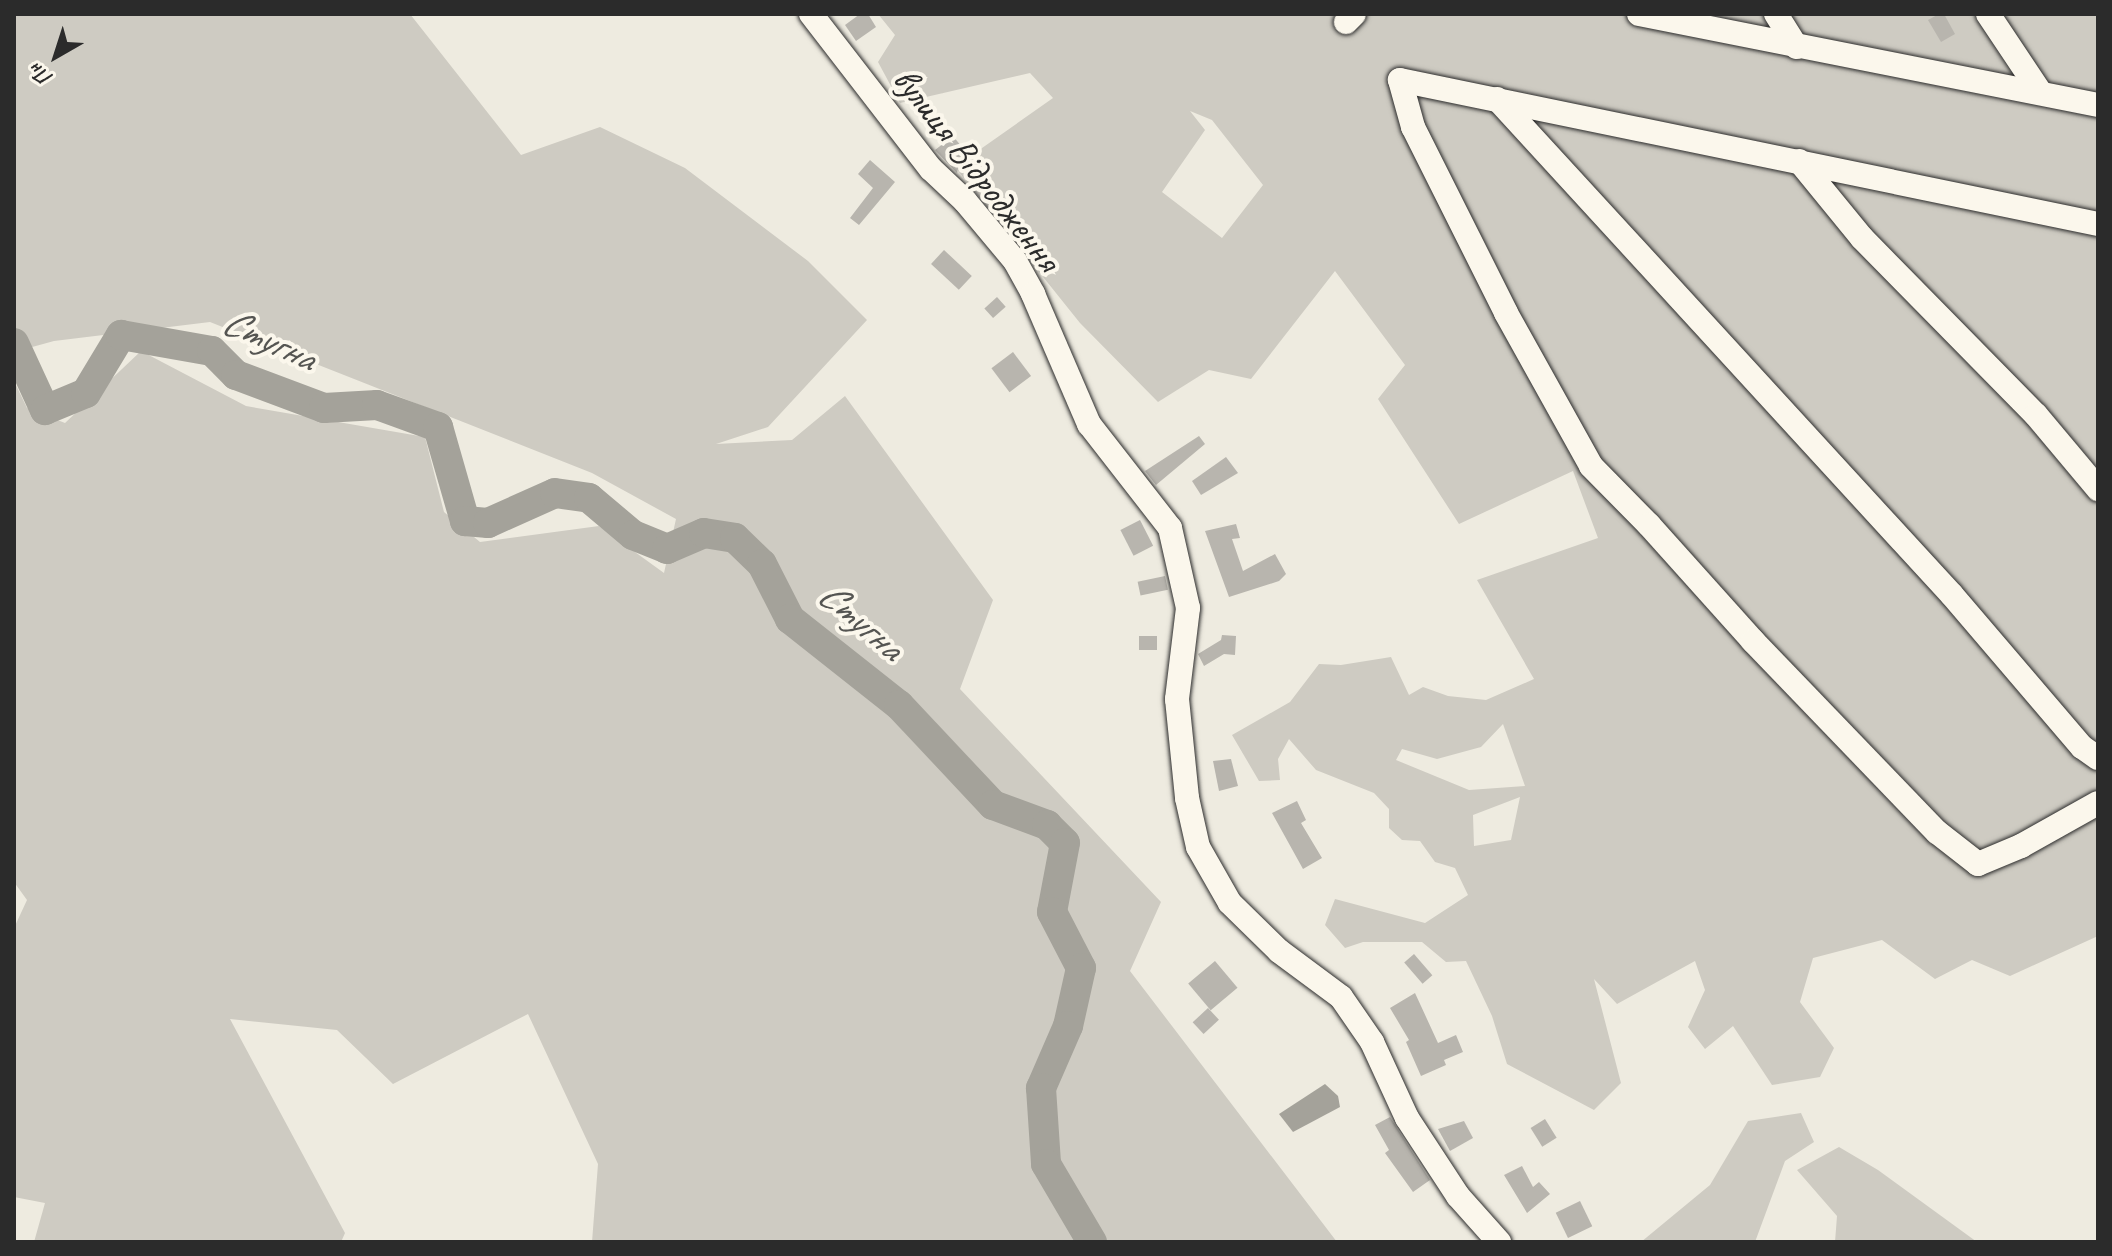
<!DOCTYPE html>
<meta charset="utf-8">
<style>
body{margin:0}
#map{position:relative;width:2112px;height:1256px;overflow:hidden;background:#eeebe0;font-family:Caveat,sans-serif}
div>[style]{position:absolute}
[style*='--x']{left:calc(var(--x)*1px);top:calc(var(--y)*1px);width:calc(var(--w)*1px);rotate:calc(var(--a)*1deg)}
.green>*{inset:0;background:#cecbc2}
.water>*{inset:0;background:#a4a29a}
.river>*{height:30px;margin:-15px;padding:0 15px;transform-origin:15px;border-radius:15px;background:#a4a29a}
.building>*{inset:0;background:#b8b5ae;transform-origin:0 0}
.roads{filter:drop-shadow(0 0 2px #2b2b2b) drop-shadow(0 0 2px #2b2b2b)}
.minor>*{height:24px;margin:-12px;padding:0 12px;transform-origin:12px;border-radius:12px;background:#fbf7ec}
span{translate:-50% -50%;white-space:nowrap;text-align:center;line-height:1.15;-webkit-text-stroke:8px #fbf7ec;paint-order:stroke}
.street-label{font-size:38px;color:#2b2b2b}
.water-label{font-size:40px;color:#555552;font-style:italic}
.frame{position:absolute;inset:0;border:16px solid #2b2b2b;pointer-events:none}
.north{position:absolute;left:16px;top:16px;width:80px;height:80px;-webkit-text-stroke:6px #fbf7ec;paint-order:stroke;rotate:219deg;font-size:22px;font-weight:700;line-height:32px;text-align:center;color:#2b2b2b}
.north::after{content:'';display:block;margin:auto;width:28px;height:36px;background:#2b2b2b;clip-path:polygon(50% 0,100% 100%,50% 72%,0 100%)}
</style>
<div id="map">
<div class="green">
<div style="clip-path:polygon(14px 14px,410px 14px,521px 155px,600px 127px,685px 168px,808px 261px,867px 320px,768px 427px,716px 444px,792px 440px,845px 396px,993px 600px,960px 689px,1161px 902px,1130px 971px,1337px 1242px,592px 1242px,598px 1164px,528px 1014px,393px 1084px,337px 1030px,230px 1019px,345px 1233px,341px 1242px,34px 1242px,45px 1203px,14px 1197px,14px 928px,27px 900px,14px 882px,14px 381px,27px 408px,65px 423px,141px 351px,246px 406px,425px 437px,444px 512px,480px 542px,599px 526px,664px 573px,676px 519px,592px 473px,210px 322px,54px 341px,14px 352px)"></div>
<div style="clip-path:polygon(evenodd,878px 14px,2098px 14px,2098px 936px,2010px 976px,1972px 960px,1935px 979px,1882px 940px,1813px 958px,1800px 1002px,1834px 1048px,1820px 1077px,1772px 1085px,1733px 1026px,1705px 1049px,1688px 1027px,1705px 990px,1695px 961px,1617px 1004px,1594px 979px,1621px 1083px,1594px 1110px,1507px 1064px,1492px 1016px,1466px 961px,1446px 962px,1422px 942px,1363px 942px,1345px 948px,1325px 925px,1335px 899px,1425px 923px,1468px 895px,1455px 868px,1435px 862px,1420px 841px,1402px 840px,1389px 828px,1389px 809px,1374px 793px,1316px 770px,1289px 739px,1278px 759px,1280px 780px,1259px 781px,1232px 735px,1290px 702px,1319px 664px,1341px 665px,1391px 657px,1409px 695px,1423px 687px,1448px 696px,1486px 700px,1534px 679px,1477px 580px,1598px 538px,1573px 471px,1459px 524px,1378px 399px,1405px 365px,1335px 271px,1251px 379px,1209px 370px,1158px 402px,1080px 323px,955px 167px,1053px 98px,1030px 73px,900px 103px,878px 62px,895px 35px,878px 14px,1190px 111px,1212px 120px,1263px 185px,1222px 238px,1162px 192px,1205px 130px,1190px 111px,878px 14px,1503px 724px,1525px 786px,1469px 790px,1396px 760px,1402px 749px,1437px 759px,1481px 747px,1503px 724px,878px 14px,1520px 797px,1511px 840px,1474px 846px,1473px 815px,1520px 797px)"></div>
<div style="clip-path:polygon(1801px 1113px,1814px 1142px,1785px 1161px,1755px 1242px,1641px 1242px,1710px 1185px,1748px 1121px)"></div>
<div style="clip-path:polygon(1839px 1147px,1878px 1170px,1977px 1242px,1835px 1242px,1837px 1216px,1797px 1170px)"></div>
</div>
<div class="water">
<div style="clip-path:polygon(1325px 1084px,1338px 1096px,1340px 1107px,1293px 1132px,1279px 1114px)"></div>
</div>
<div class="river">
<div style="--x:14;--y:343;--w:74;--a:65.2"></div>
<div style="--x:45;--y:410;--w:44;--a:-22.5"></div>
<div style="--x:86;--y:393;--w:68;--a:-58.9"></div>
<div style="--x:121;--y:335;--w:92;--a:10"></div>
<div style="--x:212;--y:351;--w:34;--a:45"></div>
<div style="--x:236;--y:375;--w:94;--a:20.6"></div>
<div style="--x:324;--y:408;--w:53;--a:-3.2"></div>
<div style="--x:377;--y:405;--w:65;--a:19.8"></div>
<div style="--x:438;--y:427;--w:98;--a:74"></div>
<div style="--x:465;--y:521;--w:23;--a:5"></div>
<div style="--x:488;--y:523;--w:73;--a:-24.1"></div>
<div style="--x:555;--y:493;--w:34;--a:8"></div>
<div style="--x:589;--y:498;--w:57;--a:40.1"></div>
<div style="--x:633;--y:535;--w:37;--a:22"></div>
<div style="--x:667;--y:549;--w:40;--a:-23.4"></div>
<div style="--x:704;--y:533;--w:31;--a:9"></div>
<div style="--x:735;--y:538;--w:37;--a:44"></div>
<div style="--x:762;--y:564;--w:62;--a:63"></div>
<div style="--x:790;--y:619;--w:139;--a:38.3"></div>
<div style="--x:899;--y:705;--w:137;--a:46.8"></div>
<div style="--x:993;--y:805;--w:58;--a:20.3"></div>
<div style="--x:1047;--y:825;--w:25;--a:45"></div>
<div style="--x:1065;--y:843;--w:70;--a:100.7"></div>
<div style="--x:1052;--y:912;--w:63;--a:62.6"></div>
<div style="--x:1081;--y:968;--w:59;--a:102.6"></div>
<div style="--x:1068;--y:1026;--w:68;--a:113.5"></div>
<div style="--x:1041;--y:1088;--w:76;--a:86.2"></div>
<div style="--x:1046;--y:1164;--w:91;--a:59.5"></div>
</div>
<div class="building">
<div style="clip-path:polygon(860px 14px,868px 14px,876px 27px,856px 41px,845px 25px)"></div>
<div style="clip-path:polygon(1939px 14px,1944px 14px,1955px 34px,1941px 42px,1928px 20px)"></div>
<div style="clip-path:polygon(953px 136px,966px 152px,960px 158px,957px 173px,935px 150px)"></div>
<div style="clip-path:polygon(870px 160px,895px 182px,859px 225px,850px 218px,873px 188px,858px 174px)"></div>
<div style="left:944px;top:250px;width:38px;height:19px;rotate:43deg"></div>
<div style="left:997px;top:297px;width:13px;height:17px;rotate:48deg"></div>
<div style="left:1013px;top:352px;width:30px;height:27px;rotate:53deg"></div>
<div style="clip-path:polygon(1199px 436px,1205px 444px,1156px 485px,1145px 471px)"></div>
<div style="clip-path:polygon(1226px 457px,1238px 473px,1201px 495px,1192px 481px)"></div>
<div style="left:1140px;top:520px;width:29px;height:22px;rotate:63deg"></div>
<div style="clip-path:polygon(1236px 524px,1240px 538px,1232px 539px,1243px 571px,1275px 554px,1286px 574px,1279px 581px,1229px 597px,1205px 531px)"></div>
<div style="left:1165px;top:576px;width:14px;height:28px;rotate:78deg"></div>
<div style="clip-path:polygon(1222px 635px,1236px 636px,1235px 655px,1224px 654px,1204px 666px,1198px 654px,1221px 640px)"></div>
<div style="left:1139px;top:636px;width:18px;height:14px"></div>
<div style="clip-path:polygon(1231px 759px,1238px 786px,1219px 791px,1213px 761px)"></div>
<div style="clip-path:polygon(1297px 801px,1306px 820px,1301px 823px,1322px 858px,1303px 869px,1272px 813px)"></div>
<div style="left:1414px;top:954px;width:28px;height:13px;rotate:49deg"></div>
<div style="left:1215px;top:961px;width:35px;height:35px;rotate:50deg"></div>
<div style="clip-path:polygon(1415px 993px,1438px 1043px,1456px 1035px,1463px 1052px,1444px 1060px,1446px 1065px,1421px 1076px,1406px 1042px,1409px 1040px,1390px 1008px)"></div>
<div style="left:1208px;top:1008px;width:16px;height:21px;rotate:47deg"></div>
<div style="clip-path:polygon(1390px 1117px,1430px 1180px,1413px 1192px,1385px 1153px,1389px 1150px,1375px 1125px)"></div>
<div style="left:1545px;top:1119px;width:22px;height:17px;rotate:58deg"></div>
<div style="clip-path:polygon(1464px 1121px,1473px 1138px,1450px 1151px,1438px 1129px)"></div>
<div style="clip-path:polygon(1522px 1166px,1533px 1187px,1539px 1182px,1550px 1194px,1527px 1213px,1504px 1175px)"></div>
<div style="left:1580px;top:1201px;width:28px;height:27px;rotate:64deg"></div>
</div>
<div class="roads">
<div class="minor">
<div style="--x:811;--y:14;--w:196;--a:52.3"></div>
<div style="--x:931;--y:169;--w:47;--a:43.3"></div>
<div style="--x:965;--y:201;--w:78;--a:50.2"></div>
<div style="--x:1015;--y:261;--w:38;--a:61"></div>
<div style="--x:1033;--y:294;--w:142;--a:66.7"></div>
<div style="--x:1089;--y:424;--w:132;--a:52.1"></div>
<div style="--x:1170;--y:528;--w:82;--a:77.3"></div>
<div style="--x:1188;--y:608;--w:92;--a:96.9"></div>
<div style="--x:1177;--y:699;--w:100;--a:84.2"></div>
<div style="--x:1187;--y:798;--w:50;--a:77.3"></div>
<div style="--x:1198;--y:847;--w:64;--a:60.3"></div>
<div style="--x:1230;--y:903;--w:69;--a:44.4"></div>
<div style="--x:1279;--y:951;--w:77;--a:36.6"></div>
<div style="--x:1341;--y:997;--w:55;--a:55.4"></div>
<div style="--x:1372;--y:1042;--w:84;--a:65.3"></div>
<div style="--x:1407;--y:1118;--w:93;--a:56.8"></div>
<div style="--x:1458;--y:1196;--w:62;--a:48.3"></div>
<div style="--x:1639;--y:14;--w:468;--a:11.2"></div>
<div style="--x:1776;--y:14;--w:39;--a:58"></div>
<div style="--x:1988;--y:14;--w:94;--a:56.3"></div>
<div style="--x:1346;--y:22;--w:11;--a:-45"></div>
<div style="--x:1497;--y:99;--w:673;--a:47.47"></div>
<div style="--x:1952;--y:595;--w:200;--a:49.5"></div>
<div style="--x:2082;--y:747;--w:19;--a:35"></div>
<div style="--x:1799;--y:161;--w:99;--a:50.7"></div>
<div style="--x:1862;--y:238;--w:248;--a:45.5"></div>
<div style="--x:2036;--y:415;--w:97;--a:50"></div>
<div style="--x:2098;--y:224;--w:713;--a:-168.34"></div>
<div style="--x:1400;--y:80;--w:49;--a:74.5"></div>
<div style="--x:1413;--y:127;--w:208;--a:63.4"></div>
<div style="--x:1506;--y:313;--w:175;--a:60.9"></div>
<div style="--x:1591;--y:466;--w:83;--a:45.5"></div>
<div style="--x:1649;--y:525;--w:156;--a:48.1"></div>
<div style="--x:1753;--y:641;--w:265;--a:46.1"></div>
<div style="--x:1937;--y:832;--w:52;--a:38"></div>
<div style="--x:1978;--y:864;--w:47;--a:-22.7"></div>
<div style="--x:2021;--y:846;--w:88;--a:-29.2"></div>
</div>
</div>
<div class="street-label">
<span style="left:977px;top:169px;rotate:52deg">вулиця Відродження</span>
</div>
<div class="water-label">
<span style="left:269px;top:339px;rotate:25deg">Стугна</span>
<span style="left:861px;top:620px;rotate:41deg">Стугна</span>
</div>
<div class="frame"></div>
<div class="north">Пн</div>
</div>
